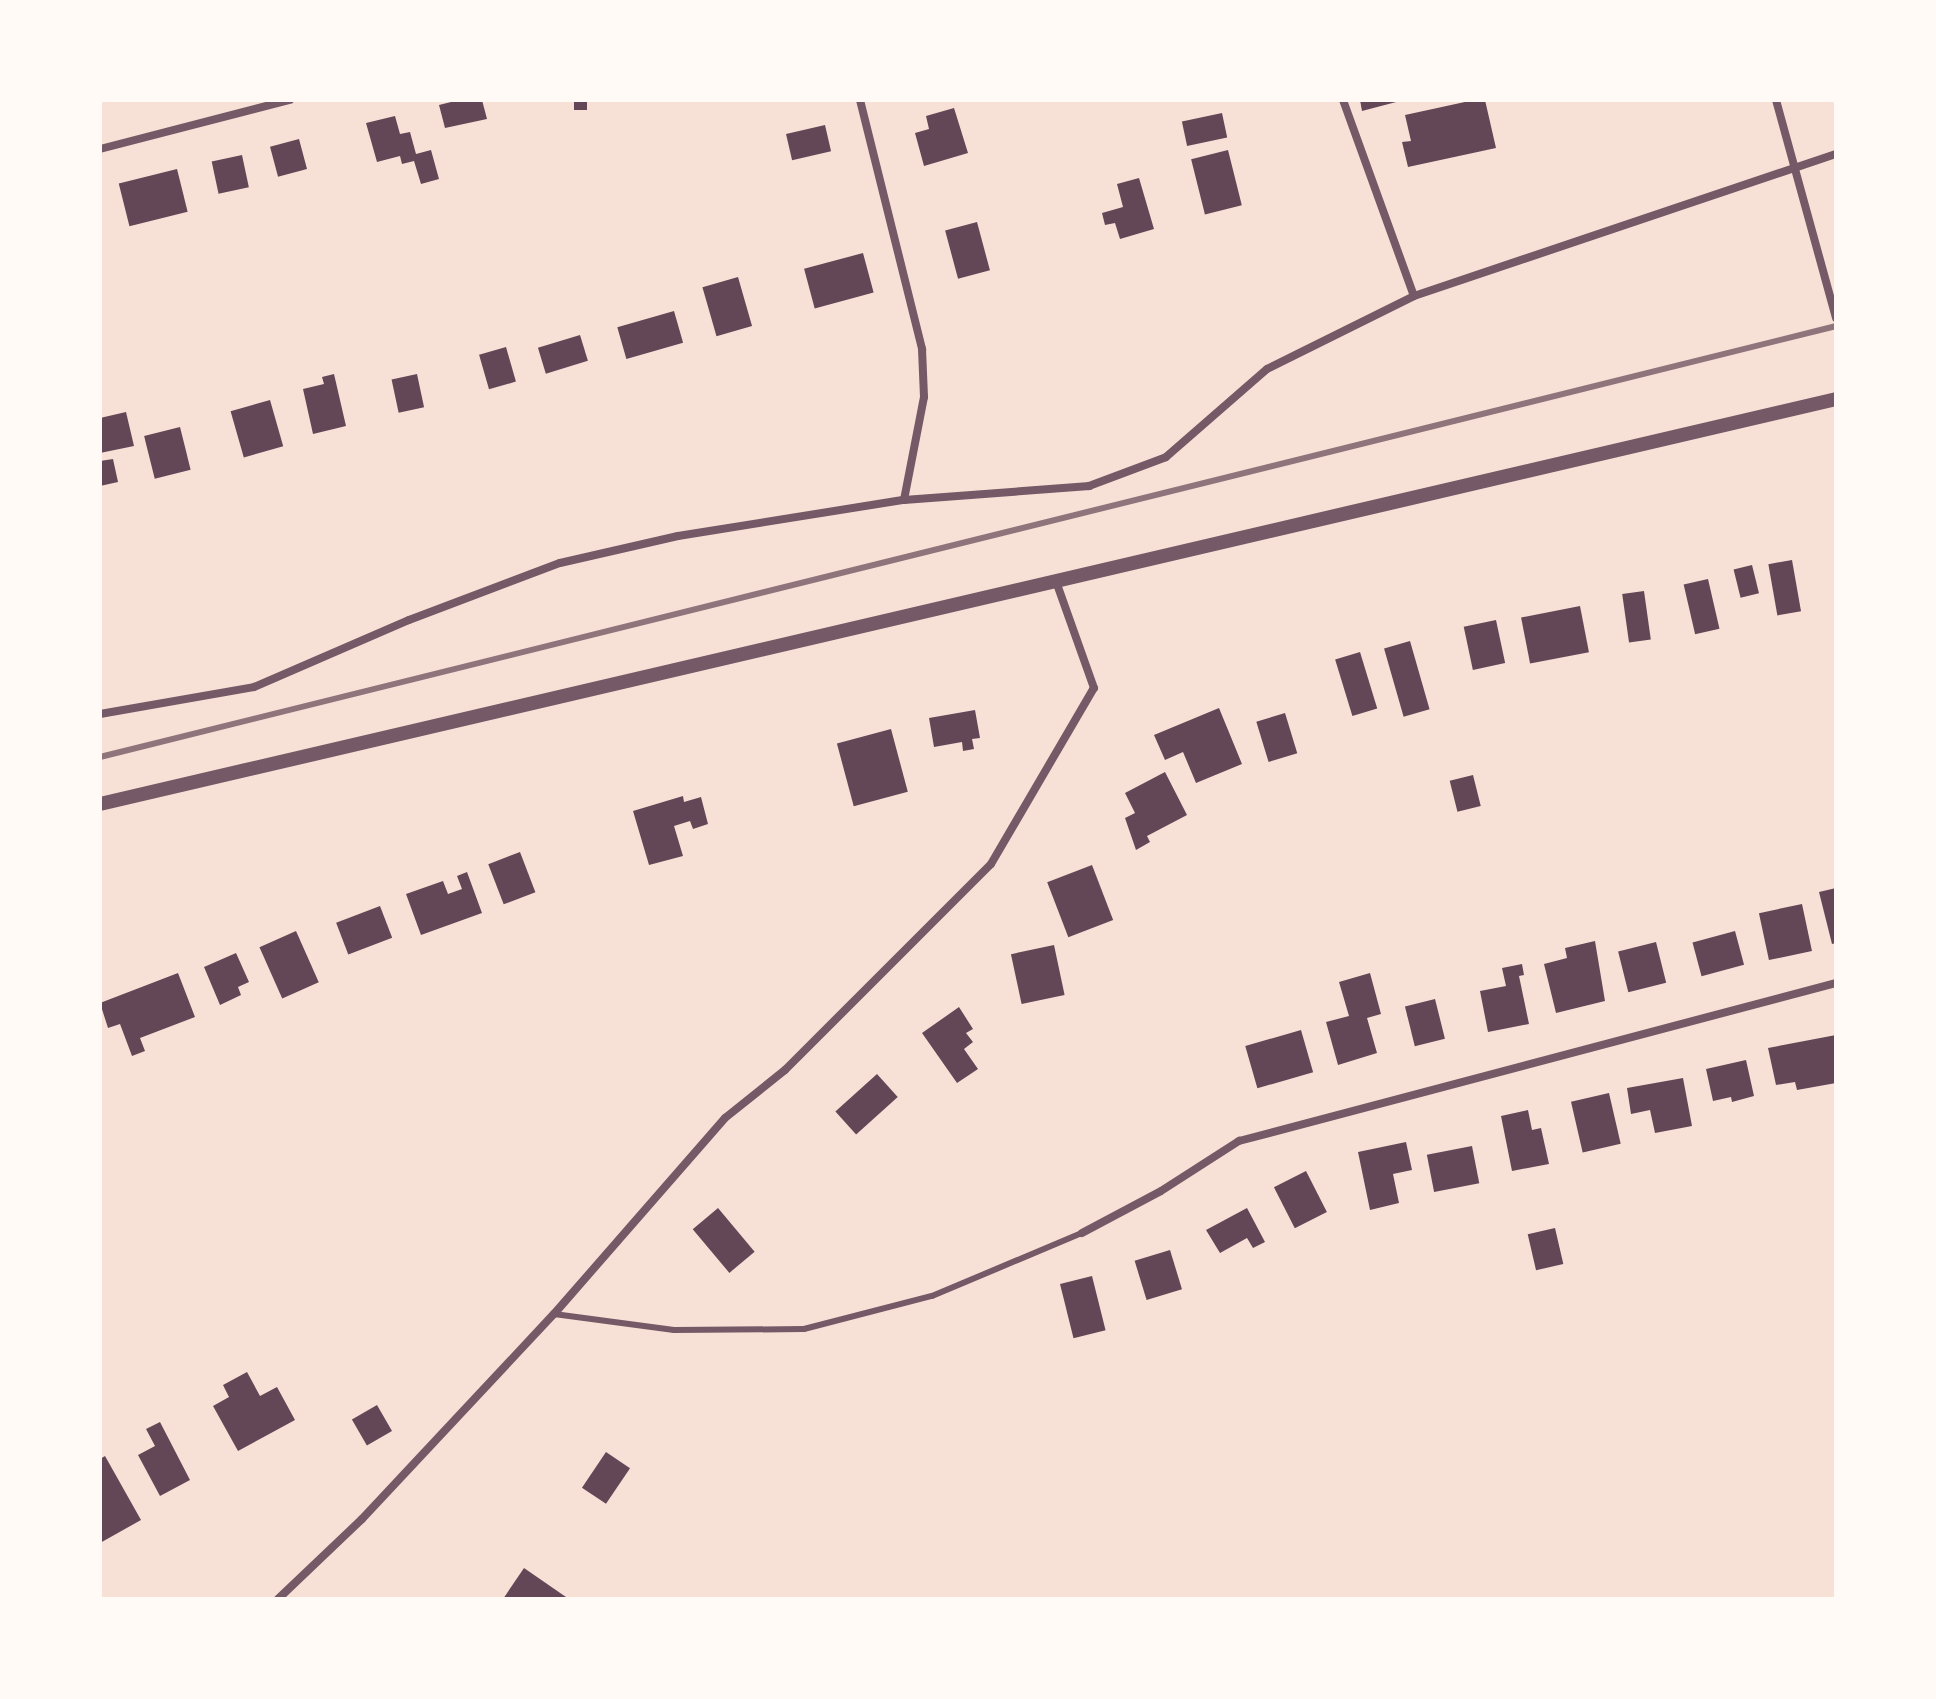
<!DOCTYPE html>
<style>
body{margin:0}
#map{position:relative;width:1936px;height:1699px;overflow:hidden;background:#f7e1d7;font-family:"Roboto Condensed",sans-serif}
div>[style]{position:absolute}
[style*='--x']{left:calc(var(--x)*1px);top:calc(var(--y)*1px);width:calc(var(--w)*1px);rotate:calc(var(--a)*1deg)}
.building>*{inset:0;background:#644757;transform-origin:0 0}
.service>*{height:6px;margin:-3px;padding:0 3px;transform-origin:3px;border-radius:3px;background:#755966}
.minor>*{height:8px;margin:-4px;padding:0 4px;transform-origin:4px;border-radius:4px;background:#755966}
.tertiary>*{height:14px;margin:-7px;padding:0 7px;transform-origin:7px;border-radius:7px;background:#755966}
.rail>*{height:6px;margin:-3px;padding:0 3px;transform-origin:3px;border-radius:3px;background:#8f747c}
span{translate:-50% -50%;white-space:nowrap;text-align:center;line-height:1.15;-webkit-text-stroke:8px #fffaf5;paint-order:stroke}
.frame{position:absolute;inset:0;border:102px solid #fffaf5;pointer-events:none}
</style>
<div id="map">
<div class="building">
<div style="clip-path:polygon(459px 100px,482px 100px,487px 119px,445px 128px,439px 105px)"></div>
<div style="left:574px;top:100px;width:13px;height:10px"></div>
<div style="clip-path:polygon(1360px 100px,1399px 100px,1400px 101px,1362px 111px)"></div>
<div style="clip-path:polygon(1474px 100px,1485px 100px,1496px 148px,1408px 167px,1402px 142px,1411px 141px,1405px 115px)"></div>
<div style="clip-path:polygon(954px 108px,968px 153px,924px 166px,915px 133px,929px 129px,926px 116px)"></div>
<div style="left:1222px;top:113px;width:25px;height:41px;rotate:78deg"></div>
<div style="clip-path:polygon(395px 116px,400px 134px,410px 132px,416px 154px,431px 150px,439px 179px,421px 184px,414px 161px,402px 164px,400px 156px,377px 162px,366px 123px)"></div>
<div style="left:825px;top:125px;width:27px;height:40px;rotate:77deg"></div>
<div style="left:299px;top:139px;width:31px;height:30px;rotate:75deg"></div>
<div style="left:1228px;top:150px;width:57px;height:38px;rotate:76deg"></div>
<div style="left:242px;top:155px;width:33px;height:31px;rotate:78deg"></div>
<div style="left:177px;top:169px;width:44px;height:60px;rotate:76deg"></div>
<div style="clip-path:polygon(1139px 178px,1154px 229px,1120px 239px,1115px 223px,1105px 225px,1102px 213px,1123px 207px,1117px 184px)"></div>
<div style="left:977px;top:222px;width:50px;height:33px;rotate:75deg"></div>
<div style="left:863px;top:253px;width:41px;height:61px;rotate:75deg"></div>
<div style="left:738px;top:277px;width:51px;height:37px;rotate:74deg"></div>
<div style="left:674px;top:311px;width:33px;height:59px;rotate:74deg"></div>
<div style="left:580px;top:335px;width:27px;height:44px;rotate:73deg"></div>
<div style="left:506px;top:347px;width:36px;height:28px;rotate:74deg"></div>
<div style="clip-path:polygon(334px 374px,346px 426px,313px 434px,303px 389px,324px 384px,322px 377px)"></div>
<div style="left:417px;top:374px;width:34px;height:26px;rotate:78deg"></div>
<div style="left:270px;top:400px;width:48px;height:41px;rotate:74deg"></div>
<div style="clip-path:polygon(126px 412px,134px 446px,100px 453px,100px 418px)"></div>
<div style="left:180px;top:427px;width:44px;height:37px;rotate:76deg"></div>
<div style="clip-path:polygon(113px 459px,118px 482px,100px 486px,100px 461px)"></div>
<div style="left:1792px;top:560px;width:52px;height:24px;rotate:80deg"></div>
<div style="left:1752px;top:565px;width:29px;height:19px;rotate:76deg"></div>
<div style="left:1708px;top:579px;width:51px;height:25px;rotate:77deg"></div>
<div style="left:1644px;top:591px;width:49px;height:22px;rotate:82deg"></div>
<div style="left:1580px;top:606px;width:47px;height:60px;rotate:79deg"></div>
<div style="left:1496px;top:620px;width:44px;height:33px;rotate:78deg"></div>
<div style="left:1410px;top:641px;width:71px;height:27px;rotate:74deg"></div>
<div style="left:1360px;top:652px;width:59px;height:26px;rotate:73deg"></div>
<div style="clip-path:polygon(1219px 708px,1242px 764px,1196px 783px,1183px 752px,1165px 760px,1154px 735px)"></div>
<div style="clip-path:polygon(975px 710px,980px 738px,972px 739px,974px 749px,963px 751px,962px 742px,934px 747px,929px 718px)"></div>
<div style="left:1285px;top:713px;width:42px;height:30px;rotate:73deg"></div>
<div style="left:891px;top:729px;width:65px;height:56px;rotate:75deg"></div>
<div style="clip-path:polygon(1165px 772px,1187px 815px,1147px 836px,1150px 842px,1136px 850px,1125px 818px,1135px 813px,1125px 793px)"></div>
<div style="left:1473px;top:775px;width:32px;height:24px;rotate:76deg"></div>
<div style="clip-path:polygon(683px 796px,684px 802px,701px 797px,708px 824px,693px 829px,690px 821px,674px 826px,683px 856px,649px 865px,633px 811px)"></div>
<div style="left:520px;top:852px;width:43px;height:34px;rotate:69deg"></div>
<div style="left:1092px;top:865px;width:59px;height:48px;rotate:69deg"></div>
<div style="clip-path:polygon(467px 872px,482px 913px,421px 935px,406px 894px,443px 881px,448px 894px,462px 889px,457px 876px)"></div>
<div style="clip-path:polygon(1836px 888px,1836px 943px,1832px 944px,1819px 892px)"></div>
<div style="left:1802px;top:904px;width:48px;height:44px;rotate:78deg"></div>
<div style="left:380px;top:906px;width:34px;height:47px;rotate:69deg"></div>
<div style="left:296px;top:931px;width:56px;height:40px;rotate:66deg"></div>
<div style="left:1735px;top:931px;width:35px;height:44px;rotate:75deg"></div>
<div style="clip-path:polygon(1595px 941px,1605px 1001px,1556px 1013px,1544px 964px,1567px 958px,1565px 948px)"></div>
<div style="left:1656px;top:942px;width:42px;height:39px;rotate:76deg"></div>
<div style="left:1054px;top:945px;width:51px;height:44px;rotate:78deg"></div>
<div style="clip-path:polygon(236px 953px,249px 982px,238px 987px,241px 995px,220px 1005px,204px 967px)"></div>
<div style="clip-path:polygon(1522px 964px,1524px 975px,1519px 976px,1529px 1024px,1488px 1032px,1480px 991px,1506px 986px,1502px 968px)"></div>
<div style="clip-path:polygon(178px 973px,195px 1017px,140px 1038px,145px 1051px,132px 1056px,120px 1024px,108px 1028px,100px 1003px)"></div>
<div style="clip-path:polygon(1370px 973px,1381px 1014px,1367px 1018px,1377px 1053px,1338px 1065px,1326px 1022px,1349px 1016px,1339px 982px)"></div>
<div style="left:1435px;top:999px;width:41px;height:31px;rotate:76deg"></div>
<div style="clip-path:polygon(959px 1007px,973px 1029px,966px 1033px,973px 1042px,964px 1049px,978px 1069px,957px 1083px,922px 1033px)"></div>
<div style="left:1301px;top:1030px;width:44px;height:58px;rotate:74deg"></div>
<div style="clip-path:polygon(1836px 1035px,1836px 1083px,1797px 1090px,1795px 1082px,1776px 1085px,1768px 1048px)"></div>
<div style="clip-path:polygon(1746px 1060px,1754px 1096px,1732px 1102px,1731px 1097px,1713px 1101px,1706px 1069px)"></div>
<div style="left:877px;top:1074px;width:31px;height:56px;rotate:48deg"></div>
<div style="clip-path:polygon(1683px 1078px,1692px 1126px,1655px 1133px,1650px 1110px,1631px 1114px,1627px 1088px)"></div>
<div style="left:1609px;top:1093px;width:52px;height:39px;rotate:77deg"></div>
<div style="clip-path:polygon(1528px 1110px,1532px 1130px,1541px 1128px,1549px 1164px,1512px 1171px,1501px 1116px)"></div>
<div style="clip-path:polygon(1406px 1142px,1412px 1170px,1393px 1174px,1399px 1203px,1370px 1210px,1358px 1152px)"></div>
<div style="left:1472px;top:1146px;width:38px;height:46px;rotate:79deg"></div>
<div style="left:1306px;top:1171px;width:46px;height:36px;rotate:63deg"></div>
<div style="left:718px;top:1208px;width:57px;height:33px;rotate:50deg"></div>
<div style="clip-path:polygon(1247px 1208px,1265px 1242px,1253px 1248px,1247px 1238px,1220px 1253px,1206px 1230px)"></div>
<div style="left:1555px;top:1228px;width:37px;height:28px;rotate:77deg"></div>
<div style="left:1170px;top:1250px;width:41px;height:37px;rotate:73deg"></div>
<div style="left:1092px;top:1276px;width:56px;height:33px;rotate:76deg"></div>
<div style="clip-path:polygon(247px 1372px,260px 1396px,277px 1387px,295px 1420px,238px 1451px,213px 1406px,229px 1397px,223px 1385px)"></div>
<div style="left:377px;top:1405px;width:30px;height:29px;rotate:60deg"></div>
<div style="clip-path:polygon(160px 1422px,190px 1480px,160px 1496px,138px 1455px,155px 1446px,146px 1429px)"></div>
<div style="left:606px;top:1452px;width:29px;height:43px;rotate:34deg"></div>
<div style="clip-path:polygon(105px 1456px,141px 1520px,100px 1543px,100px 1459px)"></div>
<div style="clip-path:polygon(524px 1568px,566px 1597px,564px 1599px,503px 1599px)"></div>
</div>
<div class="service">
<div style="--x:554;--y:1314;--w:121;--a:7.6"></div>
<div style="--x:674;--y:1330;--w:130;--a:-0.4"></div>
<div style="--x:804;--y:1329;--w:132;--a:-14.5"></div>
<div style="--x:932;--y:1296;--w:163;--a:-22.8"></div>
</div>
<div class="minor">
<div style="--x:860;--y:100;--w:257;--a:76"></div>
<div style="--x:922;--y:349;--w:48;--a:87.6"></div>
<div style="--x:924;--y:397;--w:105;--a:101"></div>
<div style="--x:1343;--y:100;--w:208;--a:70.1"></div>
<div style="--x:1776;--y:100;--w:226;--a:74.6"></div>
<div style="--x:100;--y:149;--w:196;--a:-14.5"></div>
<div style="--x:100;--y:714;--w:156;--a:-9.9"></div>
<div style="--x:254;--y:687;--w:169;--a:-23.4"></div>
<div style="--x:409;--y:620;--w:161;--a:-20.7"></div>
<div style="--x:560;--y:563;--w:121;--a:-12.9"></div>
<div style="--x:678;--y:536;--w:229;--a:-9.1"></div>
<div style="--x:904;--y:500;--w:186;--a:-4.3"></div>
<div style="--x:1089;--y:486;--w:82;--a:-20.6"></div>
<div style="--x:1166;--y:457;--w:134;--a:-41.1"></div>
<div style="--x:1267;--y:369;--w:164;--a:-26.4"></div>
<div style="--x:1414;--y:296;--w:445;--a:-18.6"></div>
<div style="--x:1082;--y:1233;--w:89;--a:-28"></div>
<div style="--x:1161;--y:1191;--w:93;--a:-32.7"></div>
<div style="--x:1239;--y:1141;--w:618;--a:-14.82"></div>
<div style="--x:278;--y:1599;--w:116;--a:-43.6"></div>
<div style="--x:362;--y:1519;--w:281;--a:-46.9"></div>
<div style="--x:554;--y:1314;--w:260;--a:-48.9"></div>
<div style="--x:725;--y:1118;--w:77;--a:-38.7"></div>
<div style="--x:785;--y:1070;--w:291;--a:-45"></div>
<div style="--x:991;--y:864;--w:204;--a:-59.7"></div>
<div style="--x:1094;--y:688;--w:114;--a:-109.6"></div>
</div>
<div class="tertiary">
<div style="--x:100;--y:804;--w:1783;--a:-13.13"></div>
</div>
<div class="rail">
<div style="--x:100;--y:757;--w:1789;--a:-13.94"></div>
</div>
<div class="frame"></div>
</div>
